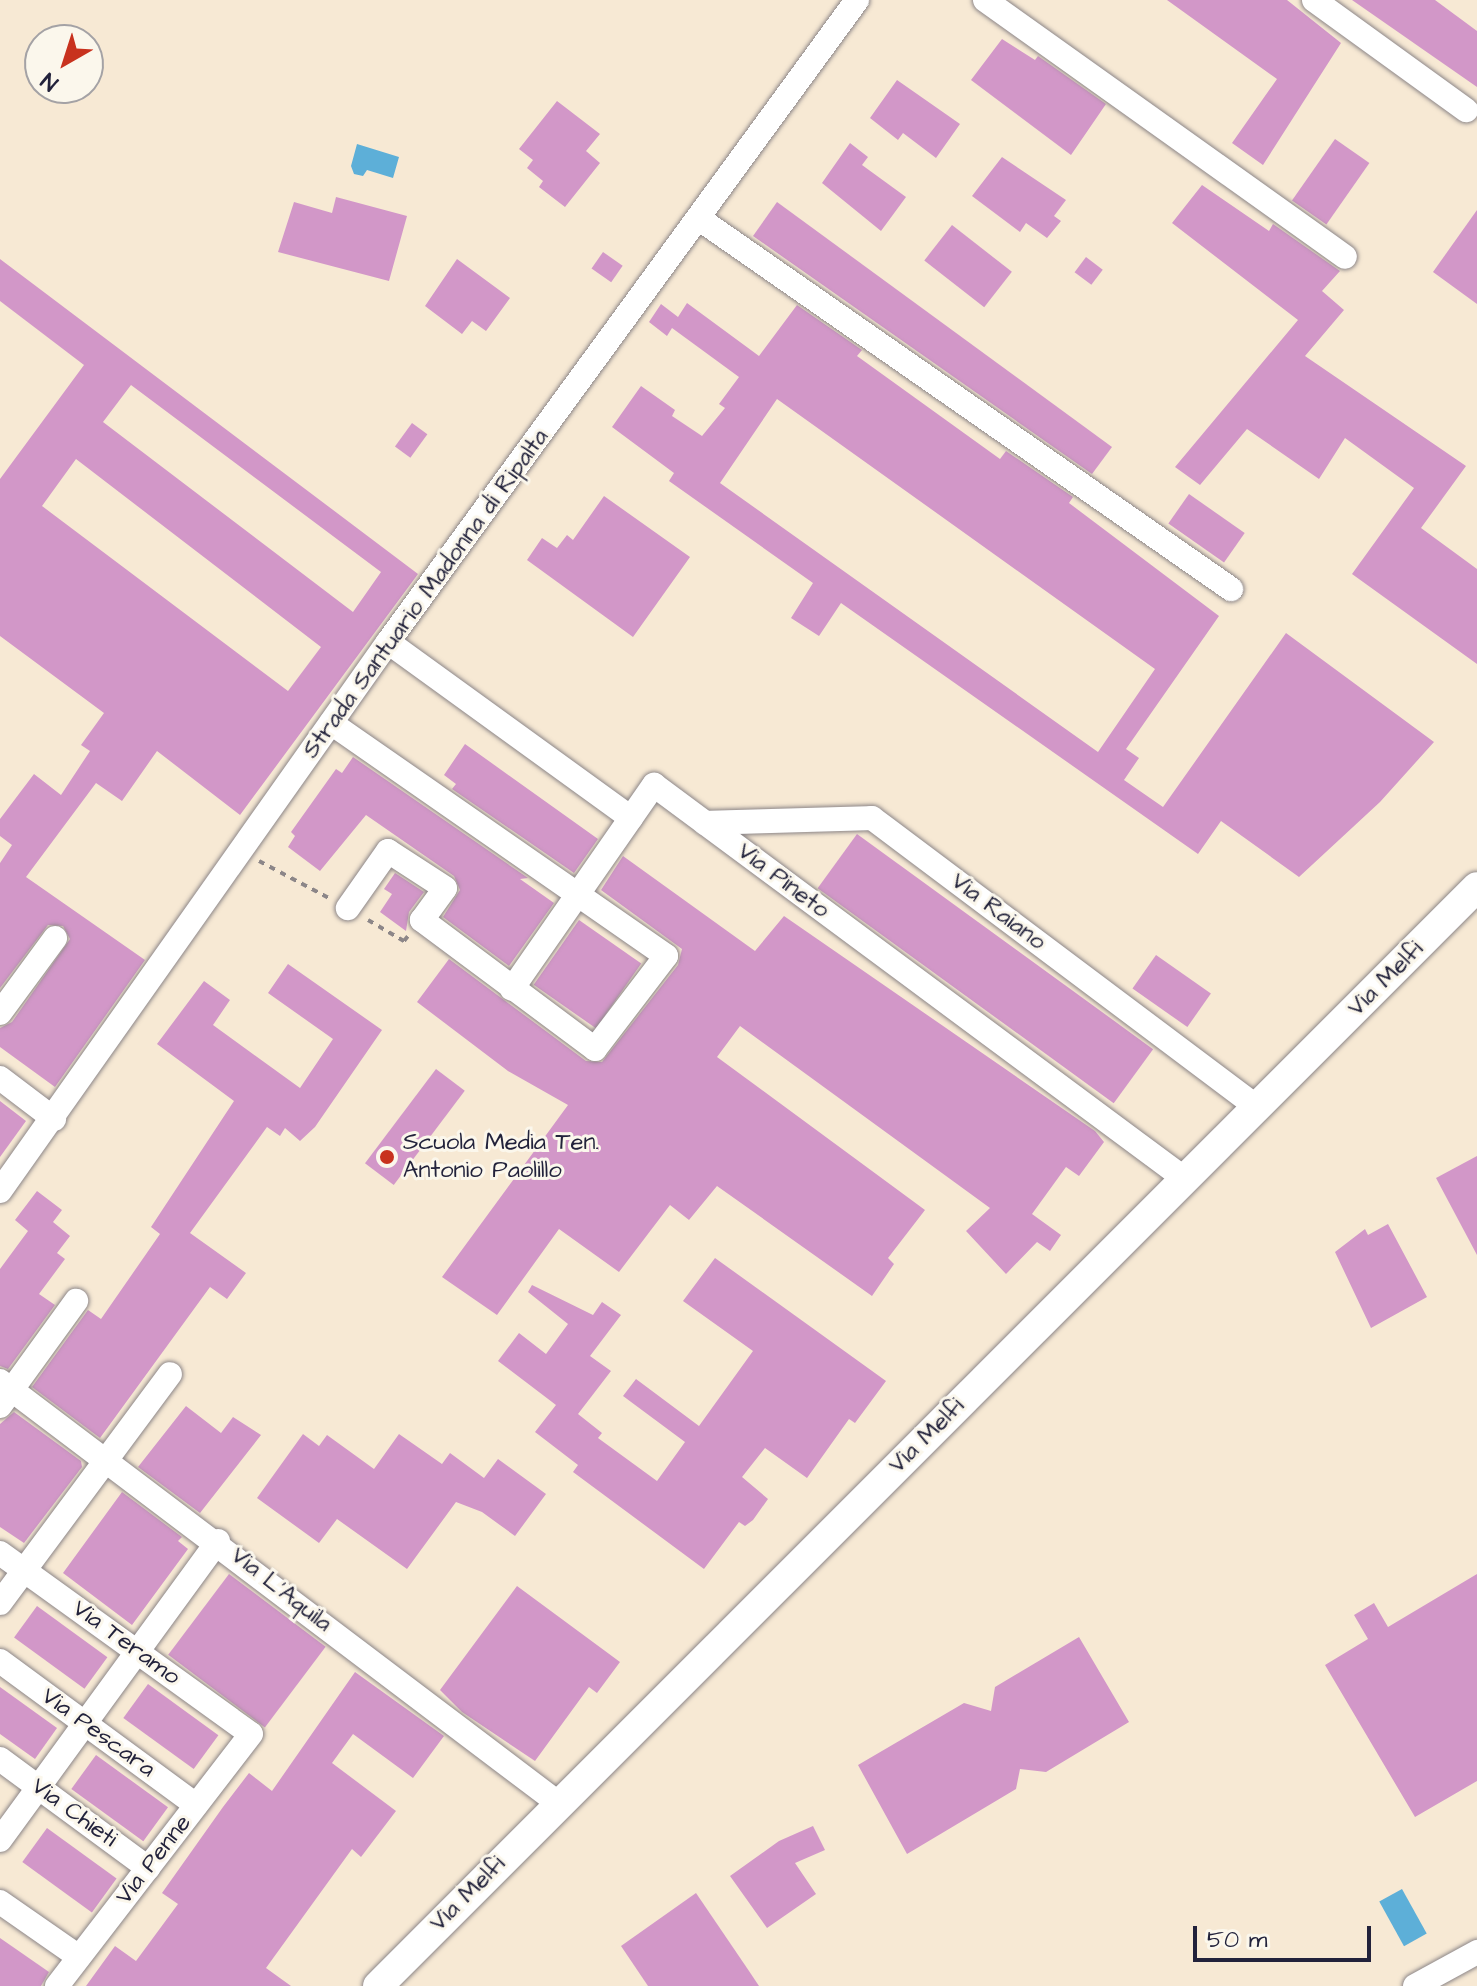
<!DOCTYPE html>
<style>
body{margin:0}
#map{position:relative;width:1477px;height:1986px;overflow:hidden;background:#f7e9d4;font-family:"Architects Daughter",sans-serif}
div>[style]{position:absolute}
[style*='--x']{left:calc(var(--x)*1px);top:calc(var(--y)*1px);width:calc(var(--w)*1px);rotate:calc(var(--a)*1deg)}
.water>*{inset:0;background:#5dafd8;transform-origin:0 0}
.building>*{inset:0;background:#d297c8;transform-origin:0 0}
.path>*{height:4px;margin-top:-2px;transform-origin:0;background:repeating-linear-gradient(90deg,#8c8688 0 6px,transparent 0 12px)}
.roads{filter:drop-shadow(0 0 2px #8c8688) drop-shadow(0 0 2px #8c8688)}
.minor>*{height:24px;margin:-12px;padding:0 12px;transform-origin:12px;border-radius:12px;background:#fff}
.major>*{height:30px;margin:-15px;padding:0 15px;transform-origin:15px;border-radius:15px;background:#fff}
.dots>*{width:22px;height:22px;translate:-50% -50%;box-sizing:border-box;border:4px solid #fbf7ec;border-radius:50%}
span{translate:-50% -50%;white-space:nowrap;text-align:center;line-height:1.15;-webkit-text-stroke:6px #fbf7ec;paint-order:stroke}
.street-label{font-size:24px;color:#22223b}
.poi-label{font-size:24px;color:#22223b}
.left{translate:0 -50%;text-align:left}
.north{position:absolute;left:24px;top:24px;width:80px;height:80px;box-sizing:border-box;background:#fbf7ec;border:2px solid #a4a2a5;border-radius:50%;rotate:219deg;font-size:22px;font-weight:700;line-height:32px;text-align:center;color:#22223b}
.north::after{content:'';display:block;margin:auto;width:28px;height:36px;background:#c8321e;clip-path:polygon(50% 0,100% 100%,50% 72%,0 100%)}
.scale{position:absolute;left:1193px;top:1926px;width:178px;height:36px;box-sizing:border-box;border:4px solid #22223b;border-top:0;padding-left:10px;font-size:24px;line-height:28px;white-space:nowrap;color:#22223b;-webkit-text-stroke:6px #fbf7ec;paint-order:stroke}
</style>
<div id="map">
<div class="water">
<div style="clip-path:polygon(357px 144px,399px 157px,393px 178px,367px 170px,363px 176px,354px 174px,351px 166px)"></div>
<div style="left:1402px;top:1889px;width:51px;height:26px;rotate:61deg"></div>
</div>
<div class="building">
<div style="clip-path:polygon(1167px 0,1287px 0,1341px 43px,1263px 165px,1232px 143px,1277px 79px)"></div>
<div style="clip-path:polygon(1352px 0,1435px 0,1477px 31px,1477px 87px)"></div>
<div style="clip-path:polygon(1002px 39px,1035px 60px,1038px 56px,1106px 104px,1071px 155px,971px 80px)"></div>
<div style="clip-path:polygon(897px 80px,960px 124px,936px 158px,903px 133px,898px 140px,870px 118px)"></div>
<div style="clip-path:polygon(557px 101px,600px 134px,586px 151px,600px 163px,565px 207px,539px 187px,543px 181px,527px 168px,533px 160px,519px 149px)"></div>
<div style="left:1335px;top:139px;width:42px;height:75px;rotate:35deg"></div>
<div style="clip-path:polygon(850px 143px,868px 157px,862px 165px,906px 197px,881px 231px,822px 183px)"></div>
<div style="clip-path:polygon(1002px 157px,1066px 200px,1054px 216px,1061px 221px,1047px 238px,1026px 223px,1020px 232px,972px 196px)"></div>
<div style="clip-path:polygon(1202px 185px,1269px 231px,1273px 224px,1340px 271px,1322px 291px,1344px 310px,1305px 356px,1466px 466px,1421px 528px,1477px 569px,1477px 664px,1352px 574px,1414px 488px,1345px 438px,1319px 479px,1247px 429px,1200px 485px,1175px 467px,1298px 320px,1172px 223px)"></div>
<div style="clip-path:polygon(336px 197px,407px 216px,389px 281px,278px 252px,294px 202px,332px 213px)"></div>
<div style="clip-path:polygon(777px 202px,1112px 447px,1092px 474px,753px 236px)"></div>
<div style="clip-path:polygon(1477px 210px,1477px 304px,1433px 272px)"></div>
<div style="left:952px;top:225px;width:76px;height:45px;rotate:38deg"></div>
<div style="left:603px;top:252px;width:24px;height:20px;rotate:35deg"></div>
<div style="left:1086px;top:257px;width:21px;height:19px;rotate:37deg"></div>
<div style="clip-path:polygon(evenodd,0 259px,418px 574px,240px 815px,157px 751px,122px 801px,96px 783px,26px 877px,145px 960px,55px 1087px,0 1047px,0 1028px,12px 1022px,70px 939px,63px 926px,48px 925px,0 988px,0 863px,12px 845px,0 836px,0 819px,34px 774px,61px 795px,90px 751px,81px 745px,104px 713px,0 636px,0 479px,84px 365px,0 301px,0 259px,131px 385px,381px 572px,353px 612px,103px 422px,131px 385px,0 259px,76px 459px,321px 647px,288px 691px,42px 506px,76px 459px)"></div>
<div style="clip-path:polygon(457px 259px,510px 298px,486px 331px,472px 321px,462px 334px,425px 306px)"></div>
<div style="clip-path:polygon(evenodd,687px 303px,759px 356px,797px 305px,862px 350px,857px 356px,1000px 459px,1006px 451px,1073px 497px,1069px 503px,1219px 616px,1126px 749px,1139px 758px,1124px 780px,1163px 807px,1286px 633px,1434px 742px,1380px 802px,1299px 877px,1221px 821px,1198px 854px,841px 603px,819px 636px,791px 618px,813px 583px,669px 481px,674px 473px,612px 427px,641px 386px,675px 410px,672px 416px,702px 436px,725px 408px,719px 404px,739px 377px,672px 328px,667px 336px,649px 322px,661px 304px,678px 317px,687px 303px,777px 399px,1155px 669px,1098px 752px,720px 483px,777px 399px)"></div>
<div style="left:412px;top:423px;width:19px;height:29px;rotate:36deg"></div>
<div style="left:1189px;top:494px;width:68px;height:36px;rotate:35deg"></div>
<div style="clip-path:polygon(604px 496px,690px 557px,633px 637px,527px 560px,542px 538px,557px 548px,567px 535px,573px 540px)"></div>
<div style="clip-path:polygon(465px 744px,598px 839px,574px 873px,452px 789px,456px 784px,444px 775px)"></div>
<div style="clip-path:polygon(353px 757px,528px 878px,520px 879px,554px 903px,509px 966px,443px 917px,460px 890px,454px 876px,366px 815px,320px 871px,288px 847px,295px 836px,291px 832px,336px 769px,342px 773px)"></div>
<div style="left:857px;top:834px;width:366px;height:67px;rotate:36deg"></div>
<div style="clip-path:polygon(623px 856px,755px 951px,784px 916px,1095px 1131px,1104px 1142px,1079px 1176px,1066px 1167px,1032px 1214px,1061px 1235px,1050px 1251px,1037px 1242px,1006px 1274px,966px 1231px,990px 1208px,740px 1026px,717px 1057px,925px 1210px,888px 1258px,894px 1264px,872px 1296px,717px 1186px,689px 1220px,670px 1205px,619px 1272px,559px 1229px,497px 1315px,442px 1277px,568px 1105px,508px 1071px,417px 1002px,449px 959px,586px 1061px,602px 1062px,678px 965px,682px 949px,601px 890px)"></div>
<div style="clip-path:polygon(395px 873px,424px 892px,409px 912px,406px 931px,380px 912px,392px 894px,384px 889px)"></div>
<div style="left:579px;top:920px;width:76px;height:79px;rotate:35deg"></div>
<div style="left:1156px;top:955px;width:67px;height:41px;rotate:35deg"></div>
<div style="clip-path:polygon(288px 964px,382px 1030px,315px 1127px,300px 1141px,285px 1128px,280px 1136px,267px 1127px,190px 1233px,246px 1273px,227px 1299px,210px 1287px,100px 1438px,32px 1387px,88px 1310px,101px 1319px,160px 1234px,151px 1227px,234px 1101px,157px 1044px,204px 981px,230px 1000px,213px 1025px,300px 1088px,333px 1039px,268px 993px)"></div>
<div style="left:436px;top:1069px;width:36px;height:118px;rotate:37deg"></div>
<div style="clip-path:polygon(0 1101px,26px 1121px,0 1157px)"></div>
<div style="clip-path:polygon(1477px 1156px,1477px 1255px,1436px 1178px)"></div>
<div style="clip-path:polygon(37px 1191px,62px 1210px,53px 1222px,70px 1236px,57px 1253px,65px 1259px,39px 1294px,55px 1305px,8px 1369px,0 1366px,0 1269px,28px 1231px,15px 1220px)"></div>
<div style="clip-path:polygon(1388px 1224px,1427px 1297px,1371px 1328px,1335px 1252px,1365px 1229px,1368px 1235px)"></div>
<div style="clip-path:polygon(715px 1258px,886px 1381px,855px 1423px,849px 1419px,807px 1478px,765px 1448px,742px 1477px,768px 1499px,753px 1520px,745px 1526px,739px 1522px,704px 1569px,573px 1472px,578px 1465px,535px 1432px,556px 1405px,498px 1361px,519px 1333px,546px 1354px,568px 1324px,528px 1292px,532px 1285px,593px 1315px,602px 1302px,621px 1315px,590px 1356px,611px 1371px,578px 1414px,602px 1433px,598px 1438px,657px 1481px,685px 1442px,623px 1396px,636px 1379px,699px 1426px,753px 1351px,683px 1301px)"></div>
<div style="clip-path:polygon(186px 1406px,221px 1433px,233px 1417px,261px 1435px,200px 1513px,138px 1467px)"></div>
<div style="clip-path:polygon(14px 1412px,81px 1461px,82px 1467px,24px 1543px,0 1527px,0 1424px)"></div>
<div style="clip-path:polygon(303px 1434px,319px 1446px,327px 1435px,374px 1469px,399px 1434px,442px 1464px,450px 1453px,484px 1478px,498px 1459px,546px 1494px,515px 1536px,482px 1512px,456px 1502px,407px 1569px,337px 1519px,319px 1543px,257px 1498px)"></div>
<div style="clip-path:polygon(122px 1492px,182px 1537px,178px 1541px,188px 1549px,132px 1625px,63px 1573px)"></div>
<div style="left:229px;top:1574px;width:121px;height:101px;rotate:37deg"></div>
<div style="clip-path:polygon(1477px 1574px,1477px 1781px,1415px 1817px,1325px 1665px,1368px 1639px,1354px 1615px,1374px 1603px,1388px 1627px)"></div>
<div style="clip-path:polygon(517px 1586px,620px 1662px,597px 1693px,589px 1687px,535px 1761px,462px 1712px,440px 1690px)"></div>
<div style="left:37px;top:1606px;width:87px;height:39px;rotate:36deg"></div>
<div style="clip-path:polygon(1079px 1637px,1129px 1722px,1046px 1772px,1020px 1769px,1016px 1789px,907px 1854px,858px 1765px,964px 1703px,991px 1711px,995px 1687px)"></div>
<div style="clip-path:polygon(355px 1672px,444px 1736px,413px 1778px,353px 1734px,332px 1763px,396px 1811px,361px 1857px,352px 1849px,266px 1968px,291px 1986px,86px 1986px,115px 1946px,136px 1961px,178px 1904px,162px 1893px,223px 1807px,249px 1773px,272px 1791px)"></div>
<div style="left:148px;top:1684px;width:87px;height:42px;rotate:36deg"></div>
<div style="clip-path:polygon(0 1687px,57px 1728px,35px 1759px,0 1734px)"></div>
<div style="left:96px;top:1755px;width:89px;height:42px;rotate:36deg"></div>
<div style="clip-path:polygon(813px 1826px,825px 1850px,795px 1863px,816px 1894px,767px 1928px,730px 1876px,779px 1841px)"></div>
<div style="left:47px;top:1828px;width:86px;height:42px;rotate:36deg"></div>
<div style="clip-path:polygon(696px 1893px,749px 1971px,759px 1986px,648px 1986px,621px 1946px)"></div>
<div style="clip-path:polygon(0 1938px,49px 1972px,41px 1986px,0 1986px)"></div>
</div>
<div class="path">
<div style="--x:259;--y:861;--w:79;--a:27.9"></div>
<div style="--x:368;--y:920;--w:42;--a:30.3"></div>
<div style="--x:404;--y:941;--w:6;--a:-51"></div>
</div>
<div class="roads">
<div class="minor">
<div style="--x:985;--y:0;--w:442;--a:35.5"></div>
<div style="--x:1314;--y:0;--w:188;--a:35.9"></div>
<div style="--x:701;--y:220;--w:646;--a:34.85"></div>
<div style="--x:388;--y:642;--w:300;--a:35.9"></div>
<div style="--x:331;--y:723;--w:408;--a:34.8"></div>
<div style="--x:666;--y:956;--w:117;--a:127.4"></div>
<div style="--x:595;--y:1049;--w:216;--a:-143.3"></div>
<div style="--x:422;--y:920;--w:39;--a:-54"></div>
<div style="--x:445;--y:888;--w:68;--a:-147"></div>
<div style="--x:388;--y:851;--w:70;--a:125.1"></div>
<div style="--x:705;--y:823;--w:167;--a:-1.7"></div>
<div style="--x:872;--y:818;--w:481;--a:36.9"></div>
<div style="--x:512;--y:989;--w:249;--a:-55.2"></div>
<div style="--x:654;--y:785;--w:661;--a:36.58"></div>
<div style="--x:0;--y:1013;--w:93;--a:-53.7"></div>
<div style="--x:0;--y:1078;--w:68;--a:37.2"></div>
<div style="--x:0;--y:1191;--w:672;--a:-54.75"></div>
<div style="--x:388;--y:642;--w:795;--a:-53.85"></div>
<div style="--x:0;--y:1381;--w:700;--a:37.1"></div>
<div style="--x:0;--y:1406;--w:130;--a:-54.1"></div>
<div style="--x:0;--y:1553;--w:309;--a:35.8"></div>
<div style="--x:251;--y:1734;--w:318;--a:127.6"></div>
<div style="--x:0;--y:1603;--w:285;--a:-53.4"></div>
<div style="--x:0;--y:1661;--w:243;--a:36.3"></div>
<div style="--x:0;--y:1759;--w:184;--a:36.4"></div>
<div style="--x:0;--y:1840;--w:370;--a:-53.9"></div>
<div style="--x:0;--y:1902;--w:96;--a:34.8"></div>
<div style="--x:1415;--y:1986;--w:71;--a:-28.7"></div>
</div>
<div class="major">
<div style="--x:378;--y:1986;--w:1554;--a:-45"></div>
</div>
</div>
<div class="dots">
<div style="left:387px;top:1157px;background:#c8321e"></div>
</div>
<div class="street-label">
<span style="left:426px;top:594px;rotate:-54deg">Strada Santuario Madonna di Ripalta</span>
<span style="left:783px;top:881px;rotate:37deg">Via Pineto</span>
<span style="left:998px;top:912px;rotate:37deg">Via Raiano</span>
<span style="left:1386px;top:979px;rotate:-45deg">Via Melfi</span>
<span style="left:927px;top:1436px;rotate:-45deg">Via Melfi</span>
<span style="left:281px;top:1590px;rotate:38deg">Via L'Aquila</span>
<span style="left:126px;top:1643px;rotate:36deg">Via Teramo</span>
<span style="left:98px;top:1733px;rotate:36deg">Via Pescara</span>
<span style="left:74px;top:1813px;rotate:36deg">Via Chieti</span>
<span style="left:154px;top:1860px;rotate:-52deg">Via Penne</span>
<span style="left:468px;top:1894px;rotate:-45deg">Via Melfi</span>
</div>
<div class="poi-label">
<span class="left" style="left:403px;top:1157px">Scuola Media Ten.<br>Antonio Paolillo</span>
</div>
<div class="north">N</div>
<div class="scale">50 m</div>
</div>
